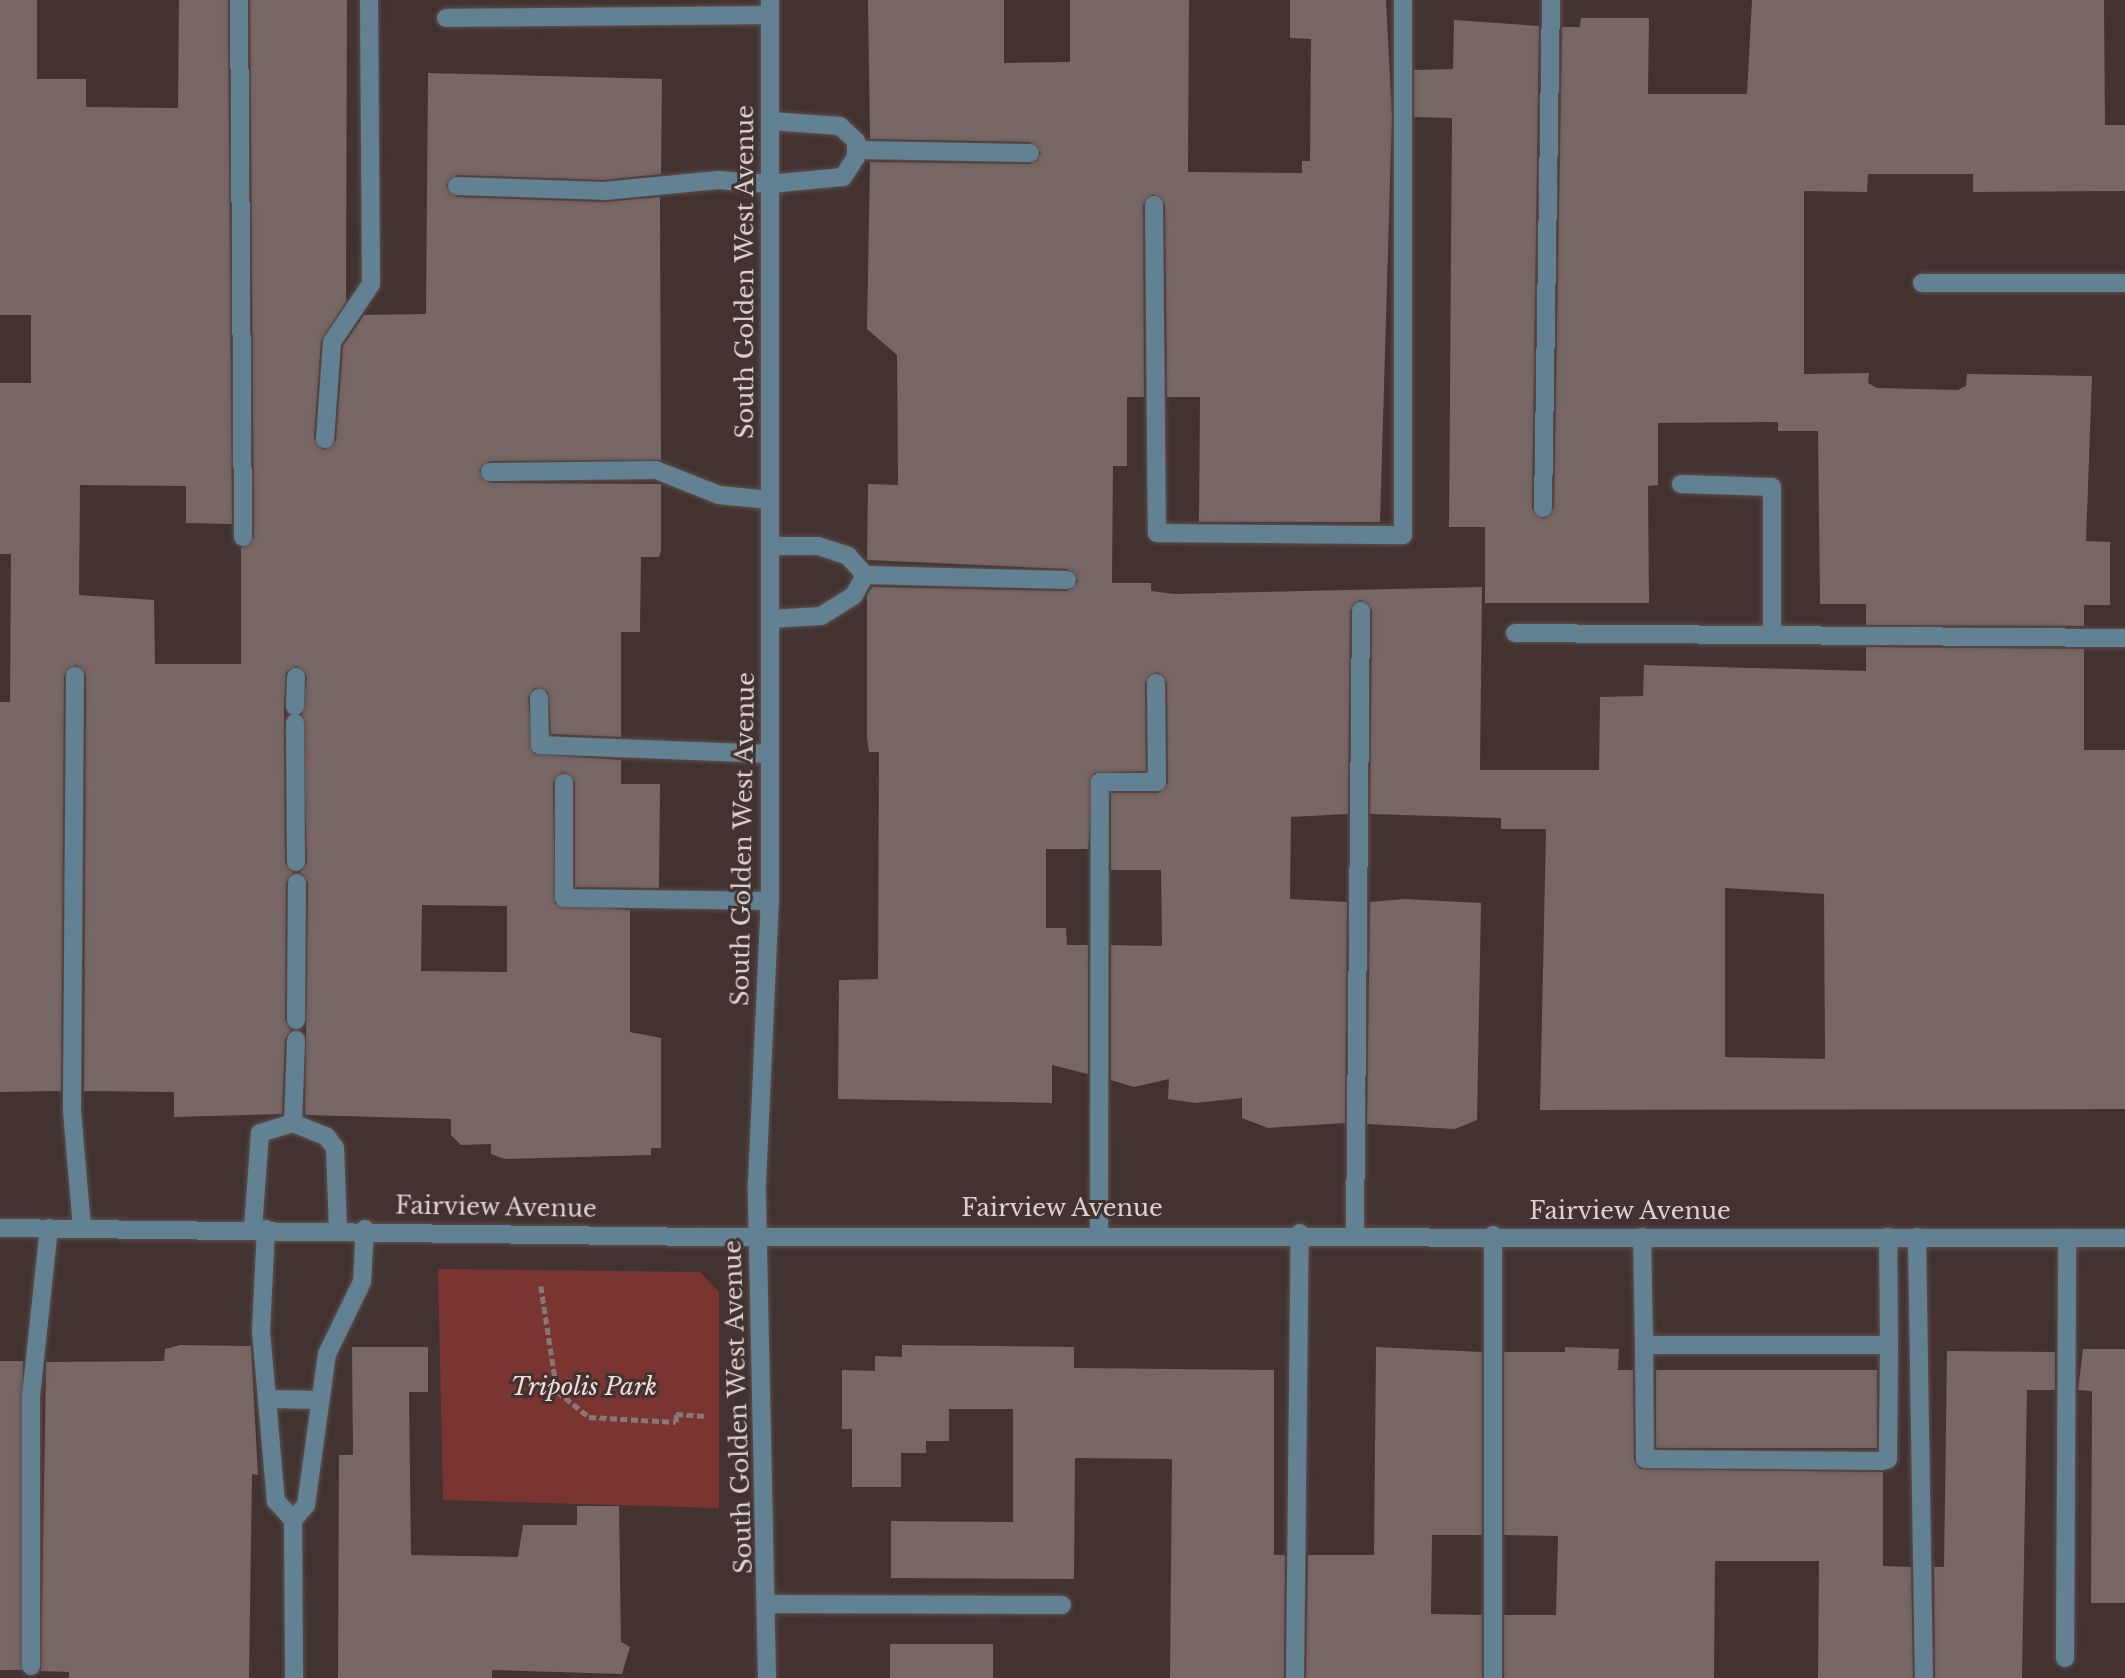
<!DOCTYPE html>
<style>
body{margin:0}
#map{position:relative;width:2125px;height:1678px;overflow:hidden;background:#423230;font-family:"Libre Baskerville",serif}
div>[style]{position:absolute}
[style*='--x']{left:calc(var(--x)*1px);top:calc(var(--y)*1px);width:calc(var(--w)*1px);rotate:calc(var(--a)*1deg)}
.green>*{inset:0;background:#7b3530}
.building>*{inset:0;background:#786764;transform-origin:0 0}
.path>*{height:4.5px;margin-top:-2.25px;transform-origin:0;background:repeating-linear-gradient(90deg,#857876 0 7px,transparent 0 10.5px)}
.roads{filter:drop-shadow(0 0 2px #5e4f4d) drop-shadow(0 0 2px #5e4f4d)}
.minor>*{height:18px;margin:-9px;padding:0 9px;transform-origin:9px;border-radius:9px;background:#628294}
span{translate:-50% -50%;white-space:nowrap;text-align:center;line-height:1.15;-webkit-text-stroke:6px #423230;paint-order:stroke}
.street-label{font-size:24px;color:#dcd1d0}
.park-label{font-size:24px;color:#f2dbd8;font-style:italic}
</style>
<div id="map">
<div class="green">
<div style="clip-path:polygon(438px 1269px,700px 1272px,719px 1292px,719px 1508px,443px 1500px)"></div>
</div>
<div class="building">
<div style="clip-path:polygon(evenodd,0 0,37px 0,37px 79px,86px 79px,86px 107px,178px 108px,179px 0,228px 0,232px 524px,186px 523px,186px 486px,80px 485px,79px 595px,154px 600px,155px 664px,241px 664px,241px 548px,254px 537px,250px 0,347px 0,346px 302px,321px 341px,314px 438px,324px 450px,336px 440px,343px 346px,364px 315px,426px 314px,428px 73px,662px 79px,661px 174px,604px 180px,457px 175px,446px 186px,457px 197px,604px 202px,660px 197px,661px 460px,490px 461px,479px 471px,490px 483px,661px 484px,661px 550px,659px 557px,641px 557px,640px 632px,621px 632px,621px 737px,551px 734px,548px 692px,534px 688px,528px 698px,534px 754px,621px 760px,621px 784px,660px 784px,659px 888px,575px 887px,575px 782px,563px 772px,553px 783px,555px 904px,630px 910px,630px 1032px,661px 1038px,661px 1148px,651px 1148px,651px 1155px,505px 1159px,491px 1154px,491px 1144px,461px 1145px,451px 1135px,451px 1119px,305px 1115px,308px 883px,300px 872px,307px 862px,302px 714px,307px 677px,297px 666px,286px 672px,284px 706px,285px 862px,293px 873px,286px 883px,285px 1020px,291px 1030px,285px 1040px,282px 1114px,174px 1117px,174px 1092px,84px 1091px,86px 676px,76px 665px,64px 676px,61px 1091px,0 1092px,0 702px,10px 702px,11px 554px,0 554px,0 383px,31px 383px,31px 315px,0 315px,0 0,422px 905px,507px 906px,507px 972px,421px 971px,422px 905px)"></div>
<div style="clip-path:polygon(evenodd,868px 0,1004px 0,1004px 63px,1070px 62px,1070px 0,1189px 0,1188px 172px,1302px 173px,1302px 161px,1310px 161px,1311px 39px,1290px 38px,1290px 0,1386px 0,1392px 116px,1380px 522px,1199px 522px,1200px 397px,1167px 397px,1165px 205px,1153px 194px,1143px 205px,1144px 397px,1127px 397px,1127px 466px,1113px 466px,1112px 583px,1151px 583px,1151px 591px,1174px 594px,1482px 587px,1480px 770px,1599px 770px,1600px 697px,1643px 696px,1644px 665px,1866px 671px,1866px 647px,2084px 649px,2084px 750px,2125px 750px,2125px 1109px,1540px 1110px,1546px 829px,1501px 829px,1501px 818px,1370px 814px,1372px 611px,1360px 600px,1350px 611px,1348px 814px,1291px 817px,1290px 899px,1347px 902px,1345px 1123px,1268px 1128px,1242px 1118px,1242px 1098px,1195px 1103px,1168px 1099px,1169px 1079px,1134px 1087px,1111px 1080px,1111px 945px,1162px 946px,1161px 870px,1111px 870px,1111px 793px,1158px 793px,1168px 783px,1167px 683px,1157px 672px,1145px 683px,1146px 771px,1094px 773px,1088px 849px,1046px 849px,1046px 928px,1066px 928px,1067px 945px,1088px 945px,1088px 1074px,1052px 1065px,1052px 1103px,838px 1099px,839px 980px,878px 979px,879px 752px,869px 752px,867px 737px,867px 595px,872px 587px,1067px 591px,1078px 581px,1067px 569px,867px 560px,868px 484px,898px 485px,897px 355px,867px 329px,870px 162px,1030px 164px,1041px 153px,1030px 142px,870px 139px,868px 0,1725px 888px,1824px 894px,1825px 1059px,1725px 1057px,1725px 888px)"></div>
<div style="clip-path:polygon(1752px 0,2104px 0,2105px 125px,2125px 125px,2125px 191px,1973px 192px,1973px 174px,1868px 174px,1867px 192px,1804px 191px,1804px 374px,1869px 373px,1868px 383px,1877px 388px,1958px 390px,1966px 386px,1967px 374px,2092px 376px,2086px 541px,2110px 542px,2110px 605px,2084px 605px,2084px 626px,1866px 625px,1866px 604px,1820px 604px,1818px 431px,1778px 431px,1778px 422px,1658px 423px,1658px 485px,1648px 486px,1649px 603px,1485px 603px,1485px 527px,1449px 527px,1452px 118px,1414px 117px,1414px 70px,1453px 69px,1454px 20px,1539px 26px,1532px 508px,1544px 519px,1554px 508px,1562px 27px,1580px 27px,1581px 18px,1649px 18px,1648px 94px,1747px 94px)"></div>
<div style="clip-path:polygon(1405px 899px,1481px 903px,1477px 1120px,1455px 1129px,1367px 1124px,1370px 902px)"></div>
<div style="clip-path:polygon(180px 1345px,251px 1346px,258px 1475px,252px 1474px,249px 1678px,69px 1678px,69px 1672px,41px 1671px,46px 1362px,164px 1361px,165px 1349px)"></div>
<div style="clip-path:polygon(902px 1345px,1074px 1347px,1074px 1368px,1274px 1370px,1274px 1555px,1285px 1555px,1284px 1678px,1170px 1678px,1172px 1459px,1075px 1458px,1074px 1579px,891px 1578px,891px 1521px,1013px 1522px,1013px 1409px,949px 1409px,949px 1441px,926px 1441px,926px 1453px,901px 1453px,901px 1487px,852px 1487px,852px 1429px,842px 1429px,842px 1370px,875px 1371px,875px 1356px,902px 1357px)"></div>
<div style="clip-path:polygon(352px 1347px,428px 1347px,428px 1392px,409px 1392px,411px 1555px,518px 1557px,523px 1525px,577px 1525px,577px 1506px,619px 1506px,621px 1642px,630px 1647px,622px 1674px,492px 1670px,492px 1678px,338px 1678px,339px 1455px,353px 1455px)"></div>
<div style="clip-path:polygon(1376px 1347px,1482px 1352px,1482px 1535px,1432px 1535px,1431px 1614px,1482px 1615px,1482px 1678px,1306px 1678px,1308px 1555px,1374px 1555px)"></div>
<div style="clip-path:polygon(1565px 1347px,1619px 1349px,1618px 1370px,1633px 1370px,1634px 1459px,1640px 1469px,1883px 1472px,1883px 1566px,1911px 1567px,1913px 1678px,1818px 1678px,1819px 1561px,1715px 1561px,1714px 1678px,1504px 1678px,1504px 1615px,1556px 1615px,1558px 1536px,1504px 1535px,1504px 1352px,1565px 1352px)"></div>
<div style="clip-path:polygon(2083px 1349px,2125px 1349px,2125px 1603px,2091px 1603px,2092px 1391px,2078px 1390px)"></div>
<div style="clip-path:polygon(1947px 1351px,2055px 1352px,2055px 1390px,2027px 1390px,2022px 1678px,1935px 1678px,1934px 1567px,1944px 1567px)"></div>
<div style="left:0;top:1361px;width:23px;height:309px"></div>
<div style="left:1656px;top:1370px;width:221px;height:78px"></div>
<div style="left:890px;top:1644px;width:103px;height:34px"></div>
</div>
<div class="path">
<div style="--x:541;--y:1286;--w:106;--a:81.3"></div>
<div style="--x:557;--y:1391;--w:41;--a:39.1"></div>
<div style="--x:589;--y:1417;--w:87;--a:3.3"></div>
<div style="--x:676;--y:1422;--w:8;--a:-90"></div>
<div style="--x:676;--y:1414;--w:29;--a:4"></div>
</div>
<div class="roads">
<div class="minor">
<div style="--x:239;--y:0;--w:537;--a:89.57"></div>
<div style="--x:446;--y:18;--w:324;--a:-0.5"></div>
<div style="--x:856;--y:150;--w:174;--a:1"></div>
<div style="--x:457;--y:186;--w:147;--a:1.9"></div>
<div style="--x:604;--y:191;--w:115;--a:-5.5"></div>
<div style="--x:718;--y:180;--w:52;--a:4.4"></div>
<div style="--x:770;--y:184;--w:73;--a:-5.5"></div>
<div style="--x:843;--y:177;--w:24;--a:-57"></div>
<div style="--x:856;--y:157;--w:16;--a:-90"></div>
<div style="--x:856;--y:141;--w:22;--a:-137"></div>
<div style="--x:840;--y:126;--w:70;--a:-175.9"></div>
<div style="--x:1154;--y:205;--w:328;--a:89.5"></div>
<div style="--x:1157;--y:533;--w:246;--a:0.5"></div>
<div style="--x:1403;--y:535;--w:535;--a:-90"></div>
<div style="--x:1922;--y:283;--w:203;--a:0"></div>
<div style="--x:325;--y:439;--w:97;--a:-85.9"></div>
<div style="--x:332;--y:342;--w:70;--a:-56.1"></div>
<div style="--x:371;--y:284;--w:284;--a:-90.4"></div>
<div style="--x:490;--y:472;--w:166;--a:-0.7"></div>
<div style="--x:656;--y:470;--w:68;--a:21.6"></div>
<div style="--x:719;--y:495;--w:51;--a:5.6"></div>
<div style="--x:1681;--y:484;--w:91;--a:1.9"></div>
<div style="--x:1772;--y:487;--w:148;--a:90"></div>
<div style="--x:1543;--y:508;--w:508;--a:-89.1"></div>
<div style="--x:770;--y:546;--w:48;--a:0"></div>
<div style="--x:818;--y:546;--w:32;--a:18"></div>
<div style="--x:848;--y:556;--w:25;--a:48"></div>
<div style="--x:865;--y:575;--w:202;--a:1.4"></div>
<div style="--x:770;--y:619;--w:51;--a:-3.4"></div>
<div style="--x:821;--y:616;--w:39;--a:-32"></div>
<div style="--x:854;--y:595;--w:23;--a:-61"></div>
<div style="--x:1515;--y:633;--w:610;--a:0.47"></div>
<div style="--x:75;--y:676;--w:435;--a:90.4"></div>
<div style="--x:72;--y:1111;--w:117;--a:85.1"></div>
<div style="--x:539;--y:698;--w:47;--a:88.8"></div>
<div style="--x:540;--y:745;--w:230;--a:2.2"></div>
<div style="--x:295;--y:706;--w:29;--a:-88"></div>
<div style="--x:295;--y:723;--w:139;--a:89.6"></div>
<div style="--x:564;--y:783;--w:115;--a:90"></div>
<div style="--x:564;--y:898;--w:206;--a:0.8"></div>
<div style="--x:296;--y:1020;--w:137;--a:-89.6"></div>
<div style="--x:293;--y:1123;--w:83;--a:-87.9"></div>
<div style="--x:0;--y:1228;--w:705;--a:0.73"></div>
<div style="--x:705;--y:1237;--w:1420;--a:0.04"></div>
<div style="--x:253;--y:1228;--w:95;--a:-85.8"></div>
<div style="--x:260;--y:1133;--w:34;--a:-17"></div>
<div style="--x:293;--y:1123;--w:35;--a:22"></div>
<div style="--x:326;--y:1136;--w:15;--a:53"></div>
<div style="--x:335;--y:1148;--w:81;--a:87.9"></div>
<div style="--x:266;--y:1229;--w:102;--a:92.8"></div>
<div style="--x:261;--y:1331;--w:171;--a:85"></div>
<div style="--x:276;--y:1501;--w:25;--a:48"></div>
<div style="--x:293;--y:1520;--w:158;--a:89.6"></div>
<div style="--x:1099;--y:1232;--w:450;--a:-89.9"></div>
<div style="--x:1100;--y:782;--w:57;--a:0"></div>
<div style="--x:1157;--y:782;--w:99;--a:-90.6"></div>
<div style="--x:1355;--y:1233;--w:622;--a:-89.45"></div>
<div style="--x:1493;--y:1235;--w:443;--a:90"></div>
<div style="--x:1642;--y:1237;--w:108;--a:88.9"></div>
<div style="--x:1644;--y:1345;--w:245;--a:0"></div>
<div style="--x:1889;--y:1345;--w:108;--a:-90.5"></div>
<div style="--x:1917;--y:1237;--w:441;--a:89.1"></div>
<div style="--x:1644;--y:1345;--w:114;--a:89.5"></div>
<div style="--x:1645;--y:1459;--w:237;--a:0.5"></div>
<div style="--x:1882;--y:1461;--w:6;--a:-18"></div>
<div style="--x:1888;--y:1459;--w:114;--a:-89.5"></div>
<div style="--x:269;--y:1399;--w:48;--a:1.2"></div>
<div style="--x:293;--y:1520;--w:20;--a:-49"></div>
<div style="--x:306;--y:1505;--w:152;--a:-82.1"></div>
<div style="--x:327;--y:1354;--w:80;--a:-64.1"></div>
<div style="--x:362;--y:1282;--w:53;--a:-86.8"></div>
<div style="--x:768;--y:1604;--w:294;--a:0.2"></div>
<div style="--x:2065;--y:1658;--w:420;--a:-89.7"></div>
<div style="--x:31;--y:1666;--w:270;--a:-90"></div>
<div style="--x:31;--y:1396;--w:169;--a:-83.9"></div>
<div style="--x:767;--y:1678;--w:495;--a:-91.2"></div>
<div style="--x:757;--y:1183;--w:282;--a:-87.4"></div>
<div style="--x:770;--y:901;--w:901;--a:-90"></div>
<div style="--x:1295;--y:1678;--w:445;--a:-89.4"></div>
</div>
</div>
<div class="street-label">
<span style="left:745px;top:272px;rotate:-90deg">South Golden West Avenue</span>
<span style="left:743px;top:839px;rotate:-89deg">South Golden West Avenue</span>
<span style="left:496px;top:1207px;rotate:1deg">Fairview Avenue</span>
<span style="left:1062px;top:1208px">Fairview Avenue</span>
<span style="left:1630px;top:1211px">Fairview Avenue</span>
<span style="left:738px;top:1407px;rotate:-92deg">South Golden West Avenue</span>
</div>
<div class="park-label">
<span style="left:584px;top:1387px">Tripolis Park</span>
</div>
</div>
